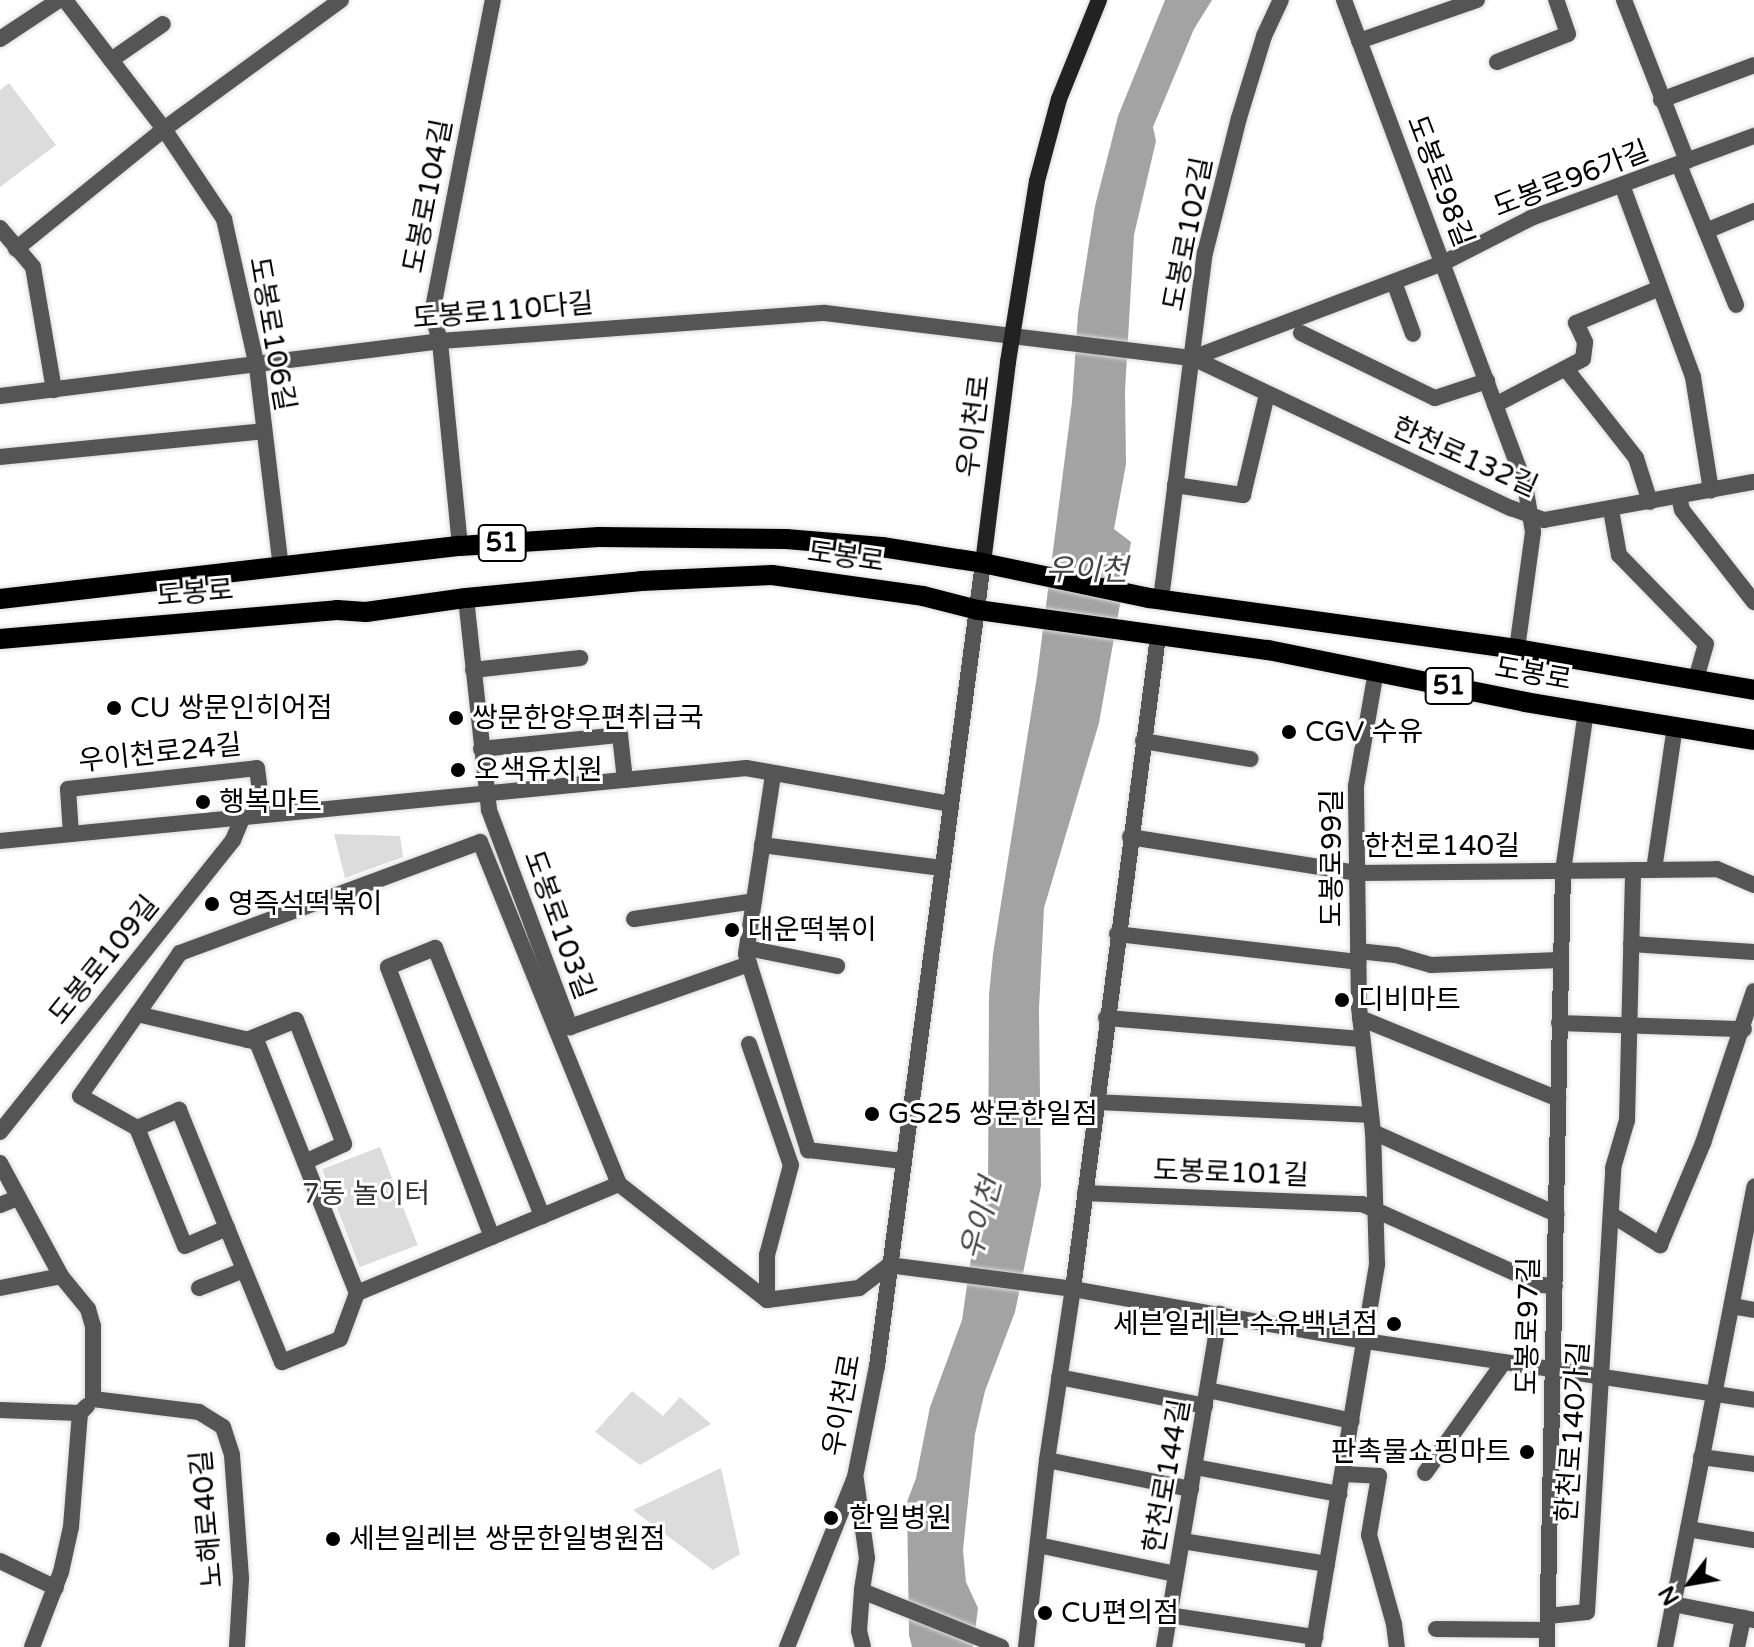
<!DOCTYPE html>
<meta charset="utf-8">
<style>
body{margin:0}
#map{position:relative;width:1754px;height:1647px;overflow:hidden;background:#fff;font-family:"Varela Round","Noto Sans KR",sans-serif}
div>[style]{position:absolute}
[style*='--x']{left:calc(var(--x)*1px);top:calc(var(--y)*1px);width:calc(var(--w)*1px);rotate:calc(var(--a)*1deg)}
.green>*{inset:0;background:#dcdcdc;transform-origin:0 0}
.water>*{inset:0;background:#a3a3a3}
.roads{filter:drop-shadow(0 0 2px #dbdbdb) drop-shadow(0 0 2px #dbdbdb)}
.street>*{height:16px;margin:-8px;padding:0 8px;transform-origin:8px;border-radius:8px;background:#555}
.secondary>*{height:16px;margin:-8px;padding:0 8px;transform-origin:8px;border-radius:8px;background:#222}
.primary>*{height:20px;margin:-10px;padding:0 10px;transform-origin:10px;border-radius:10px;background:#000}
.dots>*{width:22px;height:22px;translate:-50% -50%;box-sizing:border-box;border:4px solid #fff;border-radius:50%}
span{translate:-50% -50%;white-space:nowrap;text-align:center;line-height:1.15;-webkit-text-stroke:6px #fff;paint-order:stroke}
.shield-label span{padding:2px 6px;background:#fff;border:2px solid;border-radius:6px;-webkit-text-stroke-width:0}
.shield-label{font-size:26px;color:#000;font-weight:700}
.street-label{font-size:28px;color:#000}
.poi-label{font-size:28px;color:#000}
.left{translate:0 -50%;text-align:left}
.right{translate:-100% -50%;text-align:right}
.park-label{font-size:28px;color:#333}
.water-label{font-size:30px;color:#444;font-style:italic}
.north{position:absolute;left:1650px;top:1543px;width:80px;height:80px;-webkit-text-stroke:6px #fff;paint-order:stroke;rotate:239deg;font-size:22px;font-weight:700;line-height:32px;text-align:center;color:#000}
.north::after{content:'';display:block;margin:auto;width:28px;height:36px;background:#000;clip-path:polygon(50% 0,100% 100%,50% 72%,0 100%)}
</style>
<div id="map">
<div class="green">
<div style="clip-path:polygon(9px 83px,56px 145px,0 187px,0 90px)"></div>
<div style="clip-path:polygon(334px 834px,400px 836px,403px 857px,345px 878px)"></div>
<div style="left:380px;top:1147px;width:105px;height:62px;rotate:69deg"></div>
<div style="clip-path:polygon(632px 1391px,663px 1416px,680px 1397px,711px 1424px,640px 1465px,595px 1432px)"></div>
<div style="clip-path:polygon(721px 1468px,740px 1554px,713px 1570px,633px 1510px)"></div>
</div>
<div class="water">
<div style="clip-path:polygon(1165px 0,1212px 0,1194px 29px,1153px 127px,1156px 141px,1134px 235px,1125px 391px,1126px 464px,1114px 529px,1131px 542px,1099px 723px,1044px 908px,1039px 1009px,1041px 1186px,1015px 1312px,985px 1391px,975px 1434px,963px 1550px,966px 1582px,978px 1608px,973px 1647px,912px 1647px,909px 1635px,907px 1502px,916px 1478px,930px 1407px,962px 1320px,972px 1251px,988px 1193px,989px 995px,993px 954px,1037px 676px,1072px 402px,1078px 314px,1095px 206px,1118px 116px)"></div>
</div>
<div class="roads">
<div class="street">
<div style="--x:65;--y:0;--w:163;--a:52.5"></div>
<div style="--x:164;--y:129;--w:108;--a:56.3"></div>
<div style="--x:224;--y:219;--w:152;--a:77.4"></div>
<div style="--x:257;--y:367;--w:201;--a:83.2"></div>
<div style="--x:1344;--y:0;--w:518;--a:69.53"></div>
<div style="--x:1525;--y:485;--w:48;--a:80.3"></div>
<div style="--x:1533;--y:532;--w:118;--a:97.8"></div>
<div style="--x:1624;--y:0;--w:173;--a:68.6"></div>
<div style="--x:0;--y:39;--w:71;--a:-33.5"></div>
<div style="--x:1359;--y:41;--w:125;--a:-19.2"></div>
<div style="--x:111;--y:60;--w:63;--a:-34.7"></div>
<div style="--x:1497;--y:62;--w:76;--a:-21.5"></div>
<div style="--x:1568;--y:34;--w:36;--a:-109"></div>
<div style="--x:1661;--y:100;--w:99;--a:-20.6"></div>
<div style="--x:1679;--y:165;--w:151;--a:67.8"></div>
<div style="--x:1622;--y:185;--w:205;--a:69.7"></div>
<div style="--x:1693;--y:377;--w:115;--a:81"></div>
<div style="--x:0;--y:228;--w:51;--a:49.8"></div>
<div style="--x:33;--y:267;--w:125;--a:80.3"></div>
<div style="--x:1706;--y:231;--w:52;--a:-22.6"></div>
<div style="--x:16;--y:249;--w:191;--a:-39"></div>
<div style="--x:164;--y:129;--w:219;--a:-36.1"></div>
<div style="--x:1394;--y:282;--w:55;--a:69.9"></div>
<div style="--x:1301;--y:333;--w:149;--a:25.9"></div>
<div style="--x:1435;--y:398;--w:55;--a:-18.1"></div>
<div style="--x:1193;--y:358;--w:267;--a:-20.8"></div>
<div style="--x:1443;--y:263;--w:99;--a:-27.1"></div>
<div style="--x:1531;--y:218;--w:238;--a:-20.2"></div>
<div style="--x:1566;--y:369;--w:113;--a:51.8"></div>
<div style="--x:1636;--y:458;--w:46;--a:72.3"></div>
<div style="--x:0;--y:396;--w:443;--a:-7.1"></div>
<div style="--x:440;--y:341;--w:386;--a:-4.2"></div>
<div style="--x:825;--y:313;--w:371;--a:7"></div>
<div style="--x:1193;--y:358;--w:352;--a:25.3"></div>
<div style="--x:1511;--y:508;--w:35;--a:20"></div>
<div style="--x:1544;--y:520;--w:213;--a:-10.3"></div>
<div style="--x:1495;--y:405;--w:99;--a:-27.6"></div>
<div style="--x:1583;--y:359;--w:17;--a:-83"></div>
<div style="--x:1585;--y:342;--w:21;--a:-115"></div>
<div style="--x:1576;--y:323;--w:91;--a:-22.6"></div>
<div style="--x:0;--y:457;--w:264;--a:-5.6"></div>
<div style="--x:1175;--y:485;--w:69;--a:8.4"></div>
<div style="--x:1243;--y:495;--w:104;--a:-76.6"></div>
<div style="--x:1679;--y:497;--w:13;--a:77"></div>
<div style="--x:1682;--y:510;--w:117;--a:52"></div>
<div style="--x:1611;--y:510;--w:46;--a:79.9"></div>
<div style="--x:1619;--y:555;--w:124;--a:45.7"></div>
<div style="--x:1706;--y:644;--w:37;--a:106"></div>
<div style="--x:460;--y:546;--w:206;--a:-95.6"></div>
<div style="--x:440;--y:341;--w:29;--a:-106"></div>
<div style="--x:432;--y:313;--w:319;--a:-79"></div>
<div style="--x:466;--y:598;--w:213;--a:83.8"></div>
<div style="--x:489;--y:810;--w:232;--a:69.5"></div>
<div style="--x:570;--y:1027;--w:190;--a:-19.4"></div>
<div style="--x:1161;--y:599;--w:349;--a:-82.8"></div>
<div style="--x:1205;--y:253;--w:139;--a:-75.9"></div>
<div style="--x:1239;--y:118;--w:86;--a:-73"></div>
<div style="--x:1264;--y:36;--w:40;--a:-65"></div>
<div style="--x:473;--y:670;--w:108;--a:-6.4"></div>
<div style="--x:1143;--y:741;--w:109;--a:9.5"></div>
<div style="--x:481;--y:749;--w:140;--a:-5.8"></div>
<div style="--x:620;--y:735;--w:45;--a:83.7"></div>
<div style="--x:773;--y:775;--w:181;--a:98.6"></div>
<div style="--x:746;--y:954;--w:206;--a:72.4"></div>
<div style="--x:808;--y:1150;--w:96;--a:6.6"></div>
<div style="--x:71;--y:834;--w:45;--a:-93.8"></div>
<div style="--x:68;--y:789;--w:190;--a:-6.3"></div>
<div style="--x:257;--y:768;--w:47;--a:82.7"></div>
<div style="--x:1130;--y:837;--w:231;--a:9"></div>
<div style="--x:1358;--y:873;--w:359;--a:-0.6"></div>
<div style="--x:1717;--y:869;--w:40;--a:23.4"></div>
<div style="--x:0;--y:841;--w:750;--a:-5.59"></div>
<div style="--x:746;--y:768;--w:207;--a:10"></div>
<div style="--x:762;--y:845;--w:181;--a:7.3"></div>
<div style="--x:1654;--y:870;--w:146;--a:-81.7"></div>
<div style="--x:634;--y:919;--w:121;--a:-8.5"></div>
<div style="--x:1117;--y:934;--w:243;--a:6.6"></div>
<div style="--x:1631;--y:944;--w:123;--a:3.7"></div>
<div style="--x:747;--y:948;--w:92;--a:11.3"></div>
<div style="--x:1358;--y:951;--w:38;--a:6"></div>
<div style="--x:1396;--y:955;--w:36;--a:16"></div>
<div style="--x:1431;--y:965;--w:129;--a:-2.2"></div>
<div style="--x:137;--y:1014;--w:123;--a:13.1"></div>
<div style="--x:257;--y:1042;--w:270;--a:68.3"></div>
<div style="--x:1106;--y:1018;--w:257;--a:4.7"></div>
<div style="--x:1360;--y:1018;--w:214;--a:22.2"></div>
<div style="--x:1559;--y:1023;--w:185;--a:1.9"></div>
<div style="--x:247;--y:1040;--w:53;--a:-22.2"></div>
<div style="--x:296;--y:1020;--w:133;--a:68.8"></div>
<div style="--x:344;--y:1144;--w:43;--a:155.2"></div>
<div style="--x:749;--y:1044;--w:128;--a:70.9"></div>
<div style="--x:791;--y:1165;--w:93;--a:104.9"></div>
<div style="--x:767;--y:1255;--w:45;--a:90"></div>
<div style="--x:1096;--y:1102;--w:274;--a:2.7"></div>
<div style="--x:137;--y:1128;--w:46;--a:-23.2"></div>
<div style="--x:179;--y:1110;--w:127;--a:67.9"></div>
<div style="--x:0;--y:1132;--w:374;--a:-51.4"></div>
<div style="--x:233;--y:840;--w:25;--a:-67"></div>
<div style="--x:1373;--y:1132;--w:201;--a:24.1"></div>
<div style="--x:0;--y:1163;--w:128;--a:61.6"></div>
<div style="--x:61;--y:1276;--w:43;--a:50.7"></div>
<div style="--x:88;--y:1309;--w:18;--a:74"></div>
<div style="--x:93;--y:1326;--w:73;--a:90"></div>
<div style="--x:619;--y:1184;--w:369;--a:-112.1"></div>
<div style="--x:480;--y:842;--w:320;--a:159.7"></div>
<div style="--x:180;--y:953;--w:174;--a:125"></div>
<div style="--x:80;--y:1096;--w:65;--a:29.3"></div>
<div style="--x:137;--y:1128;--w:127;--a:67.9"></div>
<div style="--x:185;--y:1246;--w:46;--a:-23.2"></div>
<div style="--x:227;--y:1228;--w:145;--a:67.7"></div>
<div style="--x:282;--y:1362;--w:62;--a:-21.6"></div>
<div style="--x:340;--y:1339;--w:49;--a:-69.7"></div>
<div style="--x:357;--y:1293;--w:284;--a:-22.6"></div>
<div style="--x:619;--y:1184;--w:188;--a:38.1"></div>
<div style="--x:767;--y:1300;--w:93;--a:-7.4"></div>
<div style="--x:859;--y:1288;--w:38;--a:-37"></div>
<div style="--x:889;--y:1265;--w:186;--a:7.4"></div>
<div style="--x:1073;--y:1289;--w:298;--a:10.1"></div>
<div style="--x:1366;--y:1341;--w:392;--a:8.6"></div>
<div style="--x:1085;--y:1193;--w:277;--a:2.3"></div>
<div style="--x:1362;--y:1204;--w:196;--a:24.3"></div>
<div style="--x:1541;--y:1285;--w:14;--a:4"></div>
<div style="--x:0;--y:1205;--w:18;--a:-22"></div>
<div style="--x:1612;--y:1215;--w:57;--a:32"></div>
<div style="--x:1660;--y:1245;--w:111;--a:-67.1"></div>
<div style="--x:1703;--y:1143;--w:160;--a:-71.5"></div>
<div style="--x:492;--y:1237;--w:289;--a:-111.1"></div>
<div style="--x:388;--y:967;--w:51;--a:-22"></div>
<div style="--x:435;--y:948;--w:289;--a:68.2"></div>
<div style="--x:0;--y:1288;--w:62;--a:-11.1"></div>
<div style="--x:199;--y:1288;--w:48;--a:-21.8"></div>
<div style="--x:1732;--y:1306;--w:22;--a:10"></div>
<div style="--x:1059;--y:1377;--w:149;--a:11.2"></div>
<div style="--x:1208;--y:1390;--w:147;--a:12.1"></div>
<div style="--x:93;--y:1399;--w:107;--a:7"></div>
<div style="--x:199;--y:1412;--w:28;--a:32"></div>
<div style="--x:223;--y:1427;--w:29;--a:72"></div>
<div style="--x:232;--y:1455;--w:124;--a:85.8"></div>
<div style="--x:241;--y:1579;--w:68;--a:93.4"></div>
<div style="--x:0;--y:1410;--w:80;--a:2.1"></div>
<div style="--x:80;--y:1413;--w:10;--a:-45"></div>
<div style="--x:1701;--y:1457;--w:53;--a:7.5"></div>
<div style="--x:1047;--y:1460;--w:147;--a:11.4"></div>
<div style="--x:1195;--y:1467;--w:147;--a:10.6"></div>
<div style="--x:1425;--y:1473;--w:136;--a:-54.6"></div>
<div style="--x:1343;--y:1474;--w:36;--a:3"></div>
<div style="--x:1379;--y:1476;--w:60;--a:99.6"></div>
<div style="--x:1369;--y:1535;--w:92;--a:74.3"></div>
<div style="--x:1394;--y:1624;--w:23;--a:83"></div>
<div style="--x:856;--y:1480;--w:79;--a:82"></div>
<div style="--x:867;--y:1558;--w:33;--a:99"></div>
<div style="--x:862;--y:1591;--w:150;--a:21.9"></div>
<div style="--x:1688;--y:1529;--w:67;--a:9.5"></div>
<div style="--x:1182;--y:1541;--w:147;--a:9"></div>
<div style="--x:1038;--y:1545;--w:141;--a:11.9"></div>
<div style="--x:0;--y:1561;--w:62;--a:25.7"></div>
<div style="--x:862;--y:1591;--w:40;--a:94.3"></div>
<div style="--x:859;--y:1631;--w:16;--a:76"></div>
<div style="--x:1673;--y:1604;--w:83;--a:11.2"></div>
<div style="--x:1169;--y:1615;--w:148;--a:8.6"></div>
<div style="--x:1548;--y:1616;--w:39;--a:-6"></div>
<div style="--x:1587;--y:1612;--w:445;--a:-86.6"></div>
<div style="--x:1613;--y:1168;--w:50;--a:-73.7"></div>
<div style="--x:1627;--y:1120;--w:250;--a:-88.6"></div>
<div style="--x:1436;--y:1629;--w:111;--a:0.5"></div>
<div style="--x:32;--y:1647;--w:80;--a:-68.9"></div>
<div style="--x:61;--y:1572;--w:46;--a:-77.5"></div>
<div style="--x:71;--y:1527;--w:114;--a:-85.5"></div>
<div style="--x:787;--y:1647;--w:183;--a:-68.2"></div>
<div style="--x:855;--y:1477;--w:113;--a:-78.8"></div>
<div style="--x:877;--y:1366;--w:810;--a:-82.48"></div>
<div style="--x:1026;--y:1647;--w:188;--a:-83.6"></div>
<div style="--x:1047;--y:1460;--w:173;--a:-81.4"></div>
<div style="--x:1073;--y:1289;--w:659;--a:-82.58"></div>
<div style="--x:1164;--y:1647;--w:338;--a:-80.5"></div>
<div style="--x:1313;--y:1647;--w:388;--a:-80.5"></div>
<div style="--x:1377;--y:1264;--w:132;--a:-91.7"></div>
<div style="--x:1373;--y:1132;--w:126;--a:-96.4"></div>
<div style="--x:1359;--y:1007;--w:221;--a:-90.8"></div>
<div style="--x:1356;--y:786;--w:117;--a:-80.1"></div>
<div style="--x:1547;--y:1647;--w:776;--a:-88.82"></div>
<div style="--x:1563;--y:871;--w:161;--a:-81.8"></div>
<div style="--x:1665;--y:1647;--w:469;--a:-79"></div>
<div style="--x:1737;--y:1647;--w:30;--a:-78"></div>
</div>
<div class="secondary">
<div style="--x:983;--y:563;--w:203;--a:-82.9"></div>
<div style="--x:1008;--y:362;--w:183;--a:-80.9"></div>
<div style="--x:1037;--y:181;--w:85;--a:-75"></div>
<div style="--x:1059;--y:99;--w:107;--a:-68"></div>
</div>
<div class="primary">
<div style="--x:0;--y:599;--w:463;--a:-6.6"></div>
<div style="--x:460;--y:546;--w:139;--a:-3.7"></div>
<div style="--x:599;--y:537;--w:187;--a:0.6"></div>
<div style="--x:786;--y:539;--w:96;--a:4.8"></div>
<div style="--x:882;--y:547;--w:102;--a:9"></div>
<div style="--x:983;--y:563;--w:170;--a:11.9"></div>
<div style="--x:1149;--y:598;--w:372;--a:7.9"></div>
<div style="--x:1517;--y:649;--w:241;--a:9.8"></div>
<div style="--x:0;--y:639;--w:338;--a:-4.9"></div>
<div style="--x:337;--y:610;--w:29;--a:4"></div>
<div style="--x:366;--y:612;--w:101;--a:-8"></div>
<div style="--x:466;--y:598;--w:176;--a:-5.5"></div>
<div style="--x:641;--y:581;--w:131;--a:-2.6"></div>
<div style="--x:772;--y:575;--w:152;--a:7.9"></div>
<div style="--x:923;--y:596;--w:57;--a:14.3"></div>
<div style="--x:978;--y:610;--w:293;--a:7.9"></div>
<div style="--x:1268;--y:650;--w:262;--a:11.4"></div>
<div style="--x:1525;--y:702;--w:232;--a:9.4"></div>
</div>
</div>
<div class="dots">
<div style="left:114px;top:708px;background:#000"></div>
<div style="left:456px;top:718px;background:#000"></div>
<div style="left:1289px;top:732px;background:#000"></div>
<div style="left:458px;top:770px;background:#000"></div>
<div style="left:203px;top:802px;background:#000"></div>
<div style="left:212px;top:904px;background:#000"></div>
<div style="left:732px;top:930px;background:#000"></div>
<div style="left:1342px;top:1000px;background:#000"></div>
<div style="left:872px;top:1114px;background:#000"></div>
<div style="left:1394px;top:1324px;background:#000"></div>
<div style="left:1527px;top:1452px;background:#000"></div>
<div style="left:831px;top:1518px;background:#000"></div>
<div style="left:333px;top:1539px;background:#000"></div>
<div style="left:1045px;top:1613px;background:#000"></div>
</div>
<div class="shield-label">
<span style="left:502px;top:543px">51</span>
<span style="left:1449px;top:686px">51</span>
</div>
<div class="street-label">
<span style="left:1571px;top:179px;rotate:-21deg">도봉로96가길</span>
<span style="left:1440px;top:181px;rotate:69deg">도봉로98길</span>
<span style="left:428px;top:196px;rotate:-79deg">도봉로104길</span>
<span style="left:1188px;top:234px;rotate:-79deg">도봉로102길</span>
<span style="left:503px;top:311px;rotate:-5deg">도봉로110다길</span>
<span style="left:272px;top:334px;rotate:80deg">도봉로106길</span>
<span style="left:974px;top:426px;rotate:-83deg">우이천로</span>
<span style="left:1465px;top:457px;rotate:24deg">한천로132길</span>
<span style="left:846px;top:557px;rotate:8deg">도봉로</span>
<span style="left:195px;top:593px;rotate:-5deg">도봉로</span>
<span style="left:1533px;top:674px;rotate:10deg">도봉로</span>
<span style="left:160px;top:753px;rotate:-6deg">우이천로24길</span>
<span style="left:1442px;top:846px">한천로140길</span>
<span style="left:1332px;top:858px;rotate:-90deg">도봉로99길</span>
<span style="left:559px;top:925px;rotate:70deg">도봉로103길</span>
<span style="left:104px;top:960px;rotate:-51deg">도봉로109길</span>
<span style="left:1231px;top:1173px;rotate:2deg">도봉로101길</span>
<span style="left:1528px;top:1326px;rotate:-89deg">도봉로97길</span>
<span style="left:842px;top:1405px;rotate:-80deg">우이천로</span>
<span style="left:1573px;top:1432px;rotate:-86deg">한천로140가길</span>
<span style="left:1167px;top:1476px;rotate:-80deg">한천로144길</span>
<span style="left:207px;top:1519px;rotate:-95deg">노해로40길</span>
</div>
<div class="poi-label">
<span class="left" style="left:130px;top:708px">CU 쌍문인히어점</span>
<span class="left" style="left:472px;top:718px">쌍문한양우편취급국</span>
<span class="left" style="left:1305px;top:732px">CGV 수유</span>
<span class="left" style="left:474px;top:770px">오색유치원</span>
<span class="left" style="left:219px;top:802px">행복마트</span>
<span class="left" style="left:228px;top:904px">영즉석떡볶이</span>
<span class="left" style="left:748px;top:930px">대운떡볶이</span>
<span class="left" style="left:1358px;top:1000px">디비마트</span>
<span class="left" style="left:888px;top:1114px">GS25 쌍문한일점</span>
<span class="right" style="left:1378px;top:1324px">세븐일레븐 수유백년점</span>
<span class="right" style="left:1511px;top:1452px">판촉물쇼핑마트</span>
<span class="left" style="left:849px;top:1518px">한일병원</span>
<span class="left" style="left:349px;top:1539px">세븐일레븐 쌍문한일병원점</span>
<span class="left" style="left:1061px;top:1613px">CU편의점</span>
</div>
<div class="park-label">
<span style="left:366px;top:1194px">7동 놀이터</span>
</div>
<div class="water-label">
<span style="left:1087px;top:571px">우이천</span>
<span style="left:982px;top:1219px;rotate:-75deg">우이천</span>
</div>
<div class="north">N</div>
</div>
